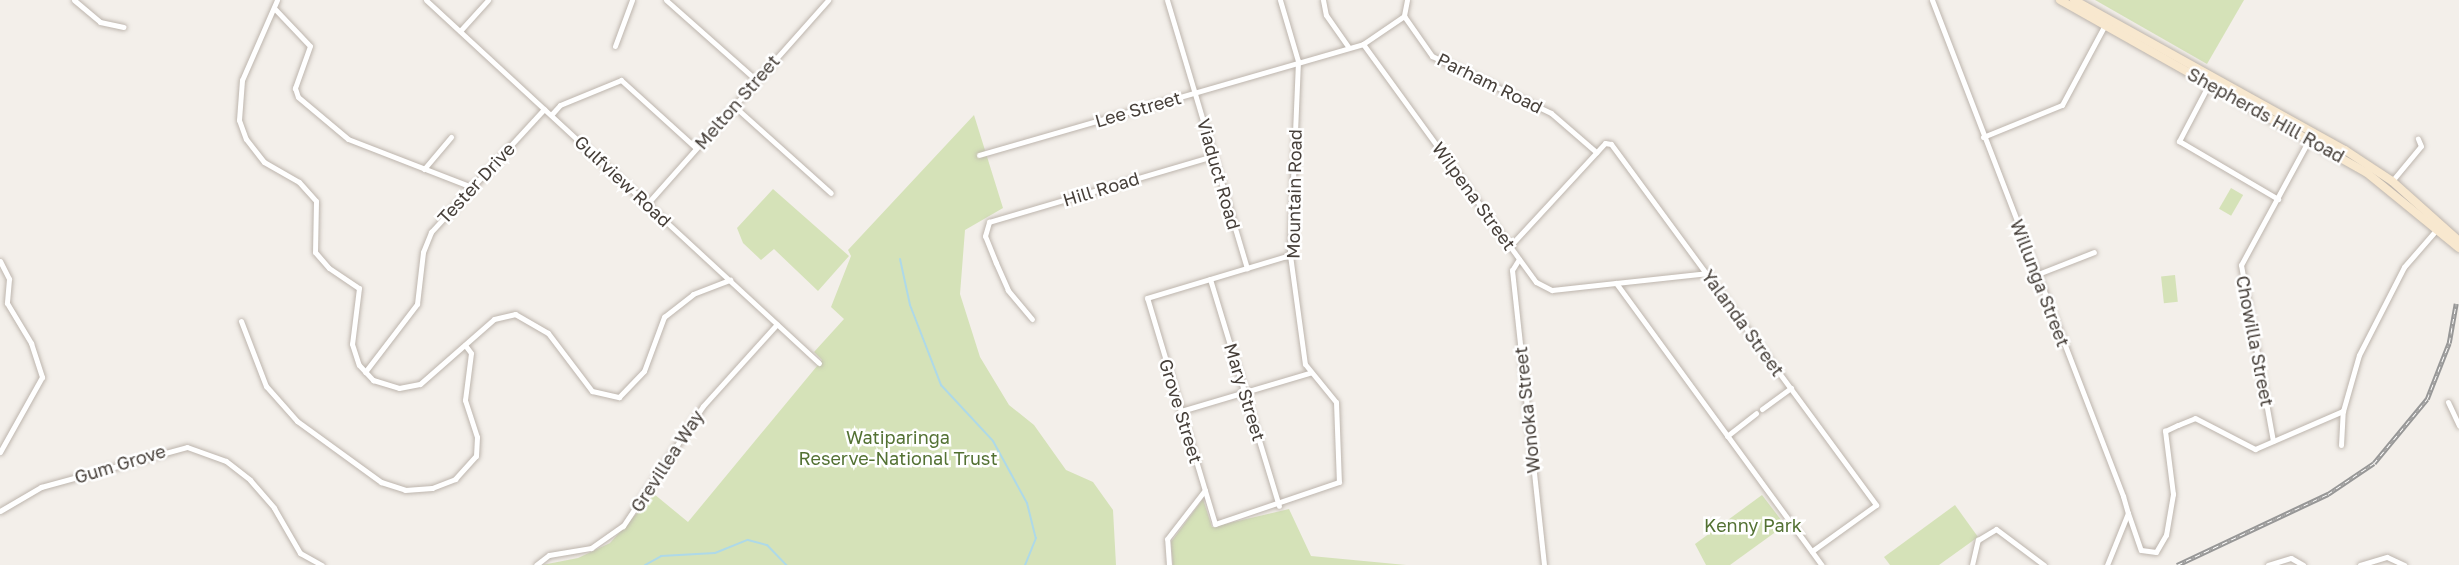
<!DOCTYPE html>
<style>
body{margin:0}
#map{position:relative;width:2459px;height:565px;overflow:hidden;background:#f3efea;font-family:"Golos Text",sans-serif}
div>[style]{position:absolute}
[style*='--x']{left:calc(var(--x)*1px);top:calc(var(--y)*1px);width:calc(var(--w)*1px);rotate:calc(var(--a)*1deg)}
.green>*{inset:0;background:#d5e2b8;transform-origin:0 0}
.stream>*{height:2px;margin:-1px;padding:0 1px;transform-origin:1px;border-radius:1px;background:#aed9e8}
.roads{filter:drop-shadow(0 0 2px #bdb5ad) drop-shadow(0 0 2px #bdb5ad)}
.street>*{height:5px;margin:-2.5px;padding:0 2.5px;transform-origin:2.5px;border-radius:2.5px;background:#fff}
.secondary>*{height:8px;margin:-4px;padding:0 4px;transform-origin:4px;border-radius:4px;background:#f8e8cf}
.rail>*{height:4.5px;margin-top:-2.25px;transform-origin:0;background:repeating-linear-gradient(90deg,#fff 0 5px,#979797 0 10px);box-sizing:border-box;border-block:2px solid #979797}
span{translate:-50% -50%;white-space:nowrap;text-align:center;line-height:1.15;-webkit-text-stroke:5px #fff;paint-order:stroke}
.street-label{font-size:18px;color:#463f39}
.park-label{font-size:18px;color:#537133}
</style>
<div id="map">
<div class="green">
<div style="clip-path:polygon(2095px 0,2244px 0,2207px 64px)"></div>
<div style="clip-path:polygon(974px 115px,1003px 208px,965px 230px,960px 294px,980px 357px,1009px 405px,1034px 425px,1066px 470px,1093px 482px,1113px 510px,1116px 565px,542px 565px,578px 558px,610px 543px,654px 494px,688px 522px,822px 360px,814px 352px,844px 319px,831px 307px,851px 256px,848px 250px)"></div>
<div style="left:2231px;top:188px;width:14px;height:24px;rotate:30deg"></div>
<div style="clip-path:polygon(773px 189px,849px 256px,818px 291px,774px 249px,761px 260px,743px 243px,737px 228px)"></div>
<div style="left:2175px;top:275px;width:27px;height:14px;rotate:84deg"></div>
<div style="clip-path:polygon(1762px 495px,1785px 525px,1730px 565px,1706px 565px,1695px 544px)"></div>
<div style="clip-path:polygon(1203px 499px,1212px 527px,1289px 509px,1311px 556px,1406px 565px,1173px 565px,1171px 542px)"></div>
<div style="clip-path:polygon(1955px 505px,1978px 537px,1939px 565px,1890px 565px,1884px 557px)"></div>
</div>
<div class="stream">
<div style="--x:900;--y:259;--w:47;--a:77.7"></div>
<div style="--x:910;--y:305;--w:86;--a:68.8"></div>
<div style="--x:941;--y:385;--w:76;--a:47.1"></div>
<div style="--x:993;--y:441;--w:71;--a:61.3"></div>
<div style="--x:1027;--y:503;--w:36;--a:76"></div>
<div style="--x:1036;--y:538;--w:29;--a:112"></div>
<div style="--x:645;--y:565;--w:18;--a:-29"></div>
<div style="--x:661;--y:556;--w:54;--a:-3.2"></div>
<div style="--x:715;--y:553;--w:35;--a:-22"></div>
<div style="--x:748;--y:540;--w:20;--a:15"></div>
<div style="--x:767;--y:545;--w:28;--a:46"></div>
</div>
<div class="roads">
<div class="street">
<div style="--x:74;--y:0;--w:34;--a:40"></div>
<div style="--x:100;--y:22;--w:24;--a:12"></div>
<div style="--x:277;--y:0;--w:87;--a:113.6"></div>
<div style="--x:242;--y:80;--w:40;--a:94.3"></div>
<div style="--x:239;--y:120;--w:20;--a:70"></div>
<div style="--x:246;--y:139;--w:29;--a:52"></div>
<div style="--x:264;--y:162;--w:40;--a:29.7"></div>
<div style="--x:299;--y:182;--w:25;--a:48"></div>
<div style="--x:316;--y:201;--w:51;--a:91.1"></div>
<div style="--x:315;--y:252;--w:21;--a:49"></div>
<div style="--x:329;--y:268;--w:36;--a:34"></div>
<div style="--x:359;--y:288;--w:56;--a:97.1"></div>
<div style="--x:352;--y:344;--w:22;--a:72"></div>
<div style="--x:359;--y:365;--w:21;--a:47"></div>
<div style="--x:373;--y:380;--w:27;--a:17"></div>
<div style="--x:399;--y:388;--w:21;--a:-11"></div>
<div style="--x:420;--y:384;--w:98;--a:-41.3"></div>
<div style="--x:494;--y:319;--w:22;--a:-13"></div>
<div style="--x:515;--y:314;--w:38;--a:30"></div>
<div style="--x:548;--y:333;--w:73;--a:52.8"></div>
<div style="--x:592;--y:391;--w:28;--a:13"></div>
<div style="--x:619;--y:397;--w:36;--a:-46"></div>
<div style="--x:644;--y:371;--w:58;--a:-69.7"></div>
<div style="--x:664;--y:317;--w:37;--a:-38"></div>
<div style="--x:693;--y:294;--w:40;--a:-21"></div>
<div style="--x:426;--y:0;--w:535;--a:42.73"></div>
<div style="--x:666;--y:0;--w:120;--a:41.6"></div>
<div style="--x:1167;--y:0;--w:280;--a:73.4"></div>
<div style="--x:1280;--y:0;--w:64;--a:73.6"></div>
<div style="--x:1298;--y:61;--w:194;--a:92.4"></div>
<div style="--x:1290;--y:255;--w:110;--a:82.2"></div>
<div style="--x:1305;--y:364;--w:49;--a:50.8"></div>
<div style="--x:1336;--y:402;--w:80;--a:87.9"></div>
<div style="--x:1339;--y:482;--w:131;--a:161.3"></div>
<div style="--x:1215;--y:524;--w:236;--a:-106.7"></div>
<div style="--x:1147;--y:298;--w:149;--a:-16.7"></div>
<div style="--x:1323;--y:0;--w:15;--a:79"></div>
<div style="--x:1326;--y:15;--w:38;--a:55"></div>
<div style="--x:1407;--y:0;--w:16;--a:101"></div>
<div style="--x:1404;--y:16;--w:49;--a:55"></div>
<div style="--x:1432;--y:56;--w:132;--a:25.6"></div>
<div style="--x:1551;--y:113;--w:60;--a:40.9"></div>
<div style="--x:1932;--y:0;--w:532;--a:68.94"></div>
<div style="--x:2123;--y:496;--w:18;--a:74"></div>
<div style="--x:2128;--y:513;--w:56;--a:112"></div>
<div style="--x:274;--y:8;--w:52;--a:46.5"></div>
<div style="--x:310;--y:46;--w:45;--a:109.7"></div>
<div style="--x:295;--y:88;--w:9;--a:72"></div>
<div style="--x:298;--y:97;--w:65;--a:40"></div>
<div style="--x:348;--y:139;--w:133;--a:21.2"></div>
<div style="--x:460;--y:31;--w:42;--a:-47.9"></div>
<div style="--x:1363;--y:44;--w:50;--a:-34.3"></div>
<div style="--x:615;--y:46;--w:49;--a:-69.7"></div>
<div style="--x:2210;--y:82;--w:67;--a:117.7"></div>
<div style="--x:2179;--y:141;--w:115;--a:30.4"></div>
<div style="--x:734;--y:106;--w:130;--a:41.9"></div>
<div style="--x:551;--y:115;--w:13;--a:-48"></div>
<div style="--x:560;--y:105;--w:66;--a:-22.3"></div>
<div style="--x:621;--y:80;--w:101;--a:42.2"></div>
<div style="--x:1983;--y:137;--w:85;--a:-22.1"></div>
<div style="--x:2062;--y:105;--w:93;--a:-61.8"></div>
<div style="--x:979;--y:155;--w:400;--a:-16.1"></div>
<div style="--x:1363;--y:44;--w:294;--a:54"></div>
<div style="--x:1536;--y:282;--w:18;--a:27"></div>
<div style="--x:1552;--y:290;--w:64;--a:-6.2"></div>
<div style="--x:1616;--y:283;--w:349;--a:53.9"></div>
<div style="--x:424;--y:169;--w:42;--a:-49.8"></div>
<div style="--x:2392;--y:181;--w:45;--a:-50.4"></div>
<div style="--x:2421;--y:146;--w:8;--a:-113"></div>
<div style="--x:647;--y:204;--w:273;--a:-48.4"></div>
<div style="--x:1510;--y:246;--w:140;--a:-47.3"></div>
<div style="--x:1605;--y:143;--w:6;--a:9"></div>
<div style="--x:1611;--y:144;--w:448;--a:53.7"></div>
<div style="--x:1876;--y:505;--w:79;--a:144.3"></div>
<div style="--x:1519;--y:259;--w:13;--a:122"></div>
<div style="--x:1512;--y:270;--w:297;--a:83.8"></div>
<div style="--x:0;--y:261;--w:20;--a:63"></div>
<div style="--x:9;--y:279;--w:24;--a:95"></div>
<div style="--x:7;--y:303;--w:47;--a:59"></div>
<div style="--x:31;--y:343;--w:36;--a:72"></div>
<div style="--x:42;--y:377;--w:86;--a:119.2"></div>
<div style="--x:2038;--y:274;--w:60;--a:-21.4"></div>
<div style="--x:1210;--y:279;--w:237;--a:73.1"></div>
<div style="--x:1616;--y:283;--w:93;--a:-6.2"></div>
<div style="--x:1032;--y:319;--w:38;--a:-130"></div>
<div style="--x:1008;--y:290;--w:30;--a:-114"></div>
<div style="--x:996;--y:263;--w:29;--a:-112"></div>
<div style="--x:985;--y:236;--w:15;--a:-74"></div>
<div style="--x:989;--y:222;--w:234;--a:-16.4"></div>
<div style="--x:241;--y:321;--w:70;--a:69"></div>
<div style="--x:266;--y:386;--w:47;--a:48.5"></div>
<div style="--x:297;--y:421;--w:104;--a:36"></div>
<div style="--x:381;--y:482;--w:25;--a:18"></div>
<div style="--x:405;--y:490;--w:27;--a:-4"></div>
<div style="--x:432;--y:488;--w:25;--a:-21"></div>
<div style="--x:455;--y:479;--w:31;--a:-48"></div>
<div style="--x:476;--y:456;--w:19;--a:-87"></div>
<div style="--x:477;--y:437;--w:39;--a:-108"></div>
<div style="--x:465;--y:400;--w:47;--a:-82.7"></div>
<div style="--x:471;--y:353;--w:10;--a:-127"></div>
<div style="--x:365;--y:372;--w:86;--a:-52.6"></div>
<div style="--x:417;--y:304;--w:52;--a:-83.4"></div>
<div style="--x:423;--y:252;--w:22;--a:-68"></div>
<div style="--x:431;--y:232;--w:167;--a:-47.4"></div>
<div style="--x:2448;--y:402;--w:26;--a:65"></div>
<div style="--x:1762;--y:409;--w:36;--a:-36"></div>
<div style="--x:1181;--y:411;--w:134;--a:-16.5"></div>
<div style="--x:1727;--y:436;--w:37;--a:-38"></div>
<div style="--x:2273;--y:441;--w:179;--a:-100.3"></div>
<div style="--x:2241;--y:265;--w:149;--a:-61.5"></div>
<div style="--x:2341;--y:445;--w:34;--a:-87"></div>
<div style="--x:2343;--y:411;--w:58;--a:-74.1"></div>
<div style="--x:2359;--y:355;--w:99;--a:-62.9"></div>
<div style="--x:2404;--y:267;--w:50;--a:-49"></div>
<div style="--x:0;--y:511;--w:48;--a:-30.3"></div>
<div style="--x:41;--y:487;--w:151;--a:-15.3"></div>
<div style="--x:187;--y:447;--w:41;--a:19.7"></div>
<div style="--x:226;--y:461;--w:31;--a:38"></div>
<div style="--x:250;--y:480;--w:37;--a:49"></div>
<div style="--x:274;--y:508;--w:52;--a:60"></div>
<div style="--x:300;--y:553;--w:25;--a:29"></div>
<div style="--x:2128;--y:513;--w:39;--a:71"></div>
<div style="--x:2141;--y:550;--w:15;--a:8"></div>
<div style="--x:2156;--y:552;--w:20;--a:-60"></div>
<div style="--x:2166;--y:535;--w:42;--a:-80.3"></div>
<div style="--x:2173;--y:494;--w:64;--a:-97.2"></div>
<div style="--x:2165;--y:431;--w:14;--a:-25"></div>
<div style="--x:2178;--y:425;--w:18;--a:-22"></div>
<div style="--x:2195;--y:418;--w:68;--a:27.3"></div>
<div style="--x:2255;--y:449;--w:96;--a:-23.4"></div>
<div style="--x:536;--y:565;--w:16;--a:-38"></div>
<div style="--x:549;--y:555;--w:43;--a:-9.5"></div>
<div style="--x:591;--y:548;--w:39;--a:-35"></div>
<div style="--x:623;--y:526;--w:144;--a:-56.3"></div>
<div style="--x:703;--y:406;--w:110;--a:-47.9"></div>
<div style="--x:1169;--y:565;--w:26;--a:-94"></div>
<div style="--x:1167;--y:539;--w:62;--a:-52.2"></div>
<div style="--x:1972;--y:565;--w:26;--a:-77"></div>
<div style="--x:1978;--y:540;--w:21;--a:-31"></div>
<div style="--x:1996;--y:529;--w:60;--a:36.9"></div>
<div style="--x:2268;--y:565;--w:24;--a:-17"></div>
<div style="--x:2291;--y:558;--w:14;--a:30"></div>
<div style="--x:2360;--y:565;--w:28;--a:-17"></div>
<div style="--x:2387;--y:557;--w:19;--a:25"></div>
</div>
<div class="secondary">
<div style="--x:2060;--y:0;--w:352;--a:29.4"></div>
<div style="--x:2367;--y:173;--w:119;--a:39.2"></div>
<div style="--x:2074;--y:0;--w:310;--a:29"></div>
<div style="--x:2345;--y:150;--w:56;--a:33.4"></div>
<div style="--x:2392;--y:181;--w:90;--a:41.8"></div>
</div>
</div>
<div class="rail">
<div style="--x:2177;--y:565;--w:167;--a:-25.2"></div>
<div style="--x:2328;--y:494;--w:55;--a:-34"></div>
<div style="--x:2374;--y:463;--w:83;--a:-50.4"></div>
<div style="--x:2427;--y:399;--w:60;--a:-68.6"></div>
<div style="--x:2449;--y:343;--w:40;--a:-80"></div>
</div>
<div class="street-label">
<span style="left:1490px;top:83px;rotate:26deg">Parham Road</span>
<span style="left:737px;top:102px;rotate:-49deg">Melton Street</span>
<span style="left:1138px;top:109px;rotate:-16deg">Lee Street</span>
<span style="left:2266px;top:115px;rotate:29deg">Shepherds Hill Road</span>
<span style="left:1219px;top:174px;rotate:74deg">Viaduct Road</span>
<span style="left:623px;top:181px;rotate:43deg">Gulfview Road</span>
<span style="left:476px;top:183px;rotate:-47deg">Tester Drive</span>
<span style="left:1101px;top:189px;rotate:-17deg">Hill Road</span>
<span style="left:1294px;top:194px;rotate:-89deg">Mountain Road</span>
<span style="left:1474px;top:196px;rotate:54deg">Wilpena Street</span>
<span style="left:2040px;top:283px;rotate:69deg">Willunga Street</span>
<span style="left:1743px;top:323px;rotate:54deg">Yalanda Street</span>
<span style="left:2255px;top:341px;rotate:79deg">Chowilla Street</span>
<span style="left:1245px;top:392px;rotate:73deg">Mary Street</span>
<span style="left:1527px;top:410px;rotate:-96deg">Wonoka Street</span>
<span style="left:1181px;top:411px;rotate:73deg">Grove Street</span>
<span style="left:667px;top:461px;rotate:-57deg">Grevillea Way</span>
<span style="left:120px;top:464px;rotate:-17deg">Gum Grove</span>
</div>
<div class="park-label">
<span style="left:898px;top:448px">Watiparinga<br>Reserve-National Trust</span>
<span style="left:1753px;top:525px">Kenny Park</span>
</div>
</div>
